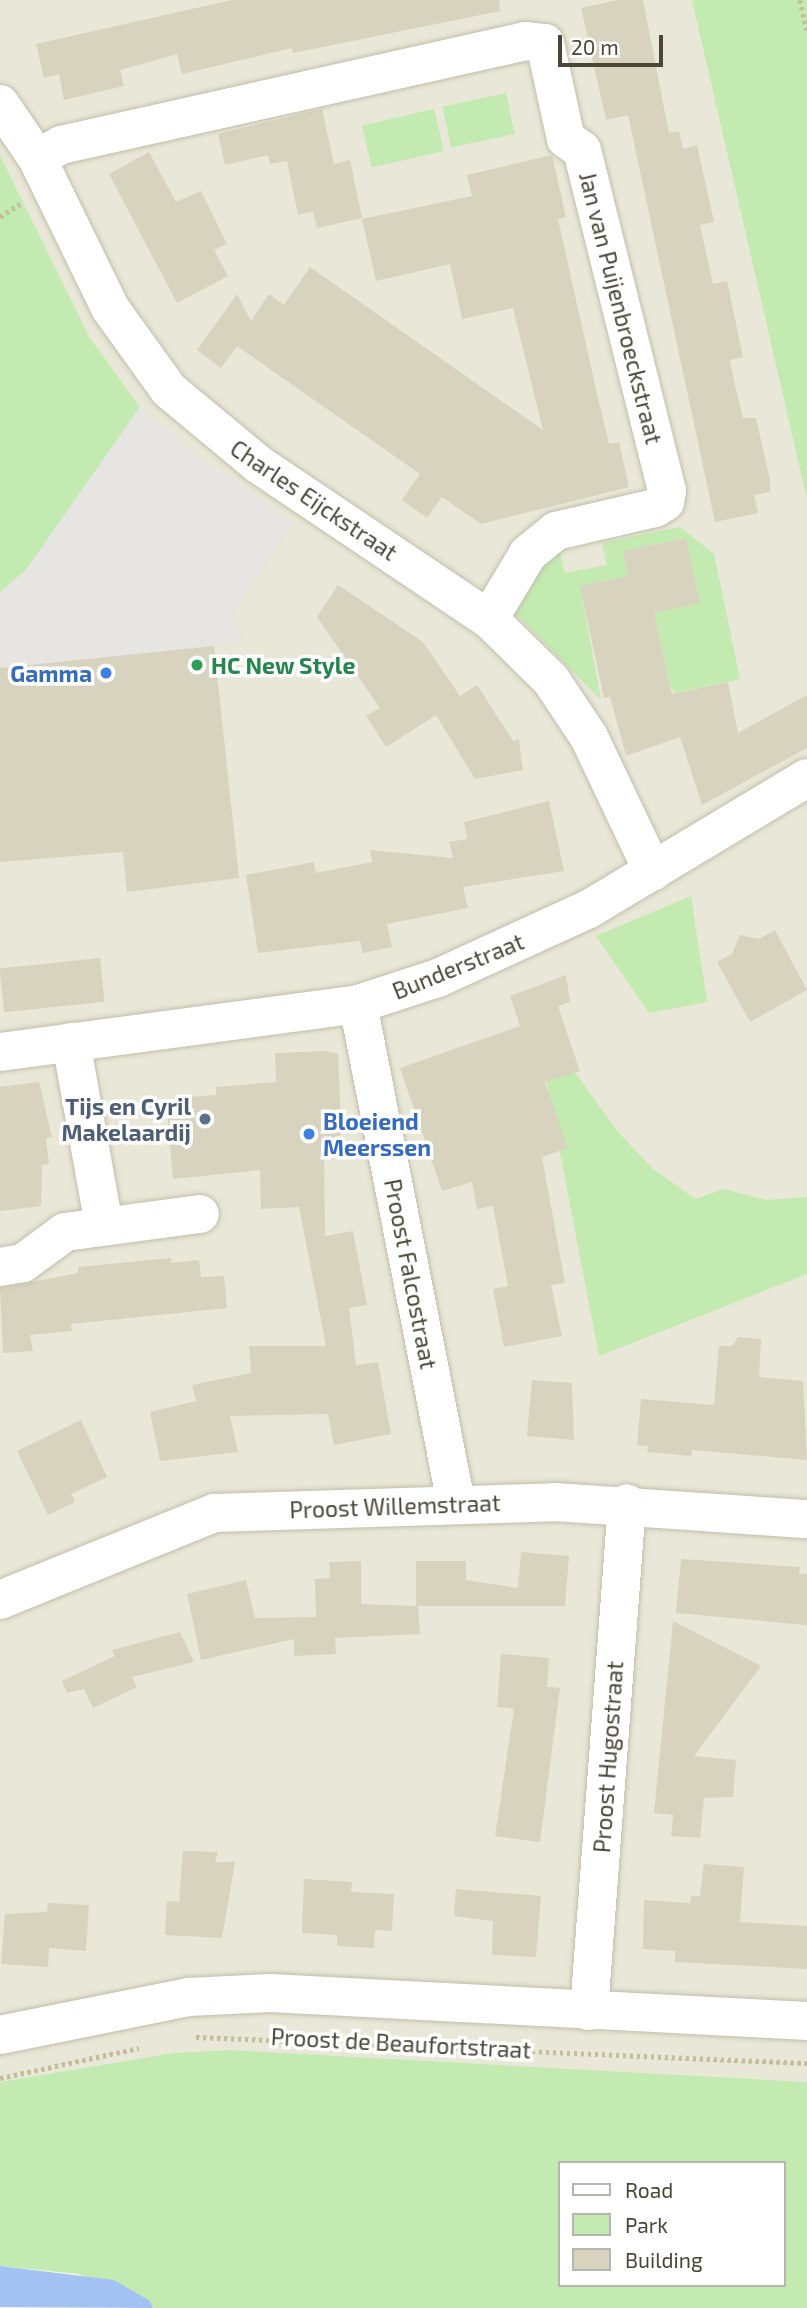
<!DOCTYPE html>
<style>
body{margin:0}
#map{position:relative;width:807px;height:2308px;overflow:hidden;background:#f5f4e9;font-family:"Exo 2",sans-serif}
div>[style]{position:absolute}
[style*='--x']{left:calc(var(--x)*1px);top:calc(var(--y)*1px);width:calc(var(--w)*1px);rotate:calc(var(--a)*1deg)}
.residential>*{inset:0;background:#e9e7d7}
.green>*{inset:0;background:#c3eab1;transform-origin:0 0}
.parking>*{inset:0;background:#e6e5e1}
.water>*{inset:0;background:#a4c1f3}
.building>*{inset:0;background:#d7d3be;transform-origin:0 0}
.path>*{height:4.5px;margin-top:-2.25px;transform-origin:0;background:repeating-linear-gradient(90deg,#c3be9c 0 3.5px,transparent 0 7px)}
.roads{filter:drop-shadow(0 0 2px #c1beab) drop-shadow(0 0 2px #c1beab)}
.minor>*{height:38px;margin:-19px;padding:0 19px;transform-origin:19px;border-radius:19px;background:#fff}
.dots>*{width:19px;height:19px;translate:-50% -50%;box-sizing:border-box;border:4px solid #fff;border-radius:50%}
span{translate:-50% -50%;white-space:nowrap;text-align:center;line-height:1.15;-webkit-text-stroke:7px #fff;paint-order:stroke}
.street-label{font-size:23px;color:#494637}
.leisure-label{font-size:23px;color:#27864d;font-weight:700}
.left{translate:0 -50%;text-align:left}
.shop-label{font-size:23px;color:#366cbe;font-weight:700}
.right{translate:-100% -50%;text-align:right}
.service-label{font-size:23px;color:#4e5e75;font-weight:700}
.legend{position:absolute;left:558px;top:2161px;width:228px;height:126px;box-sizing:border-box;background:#fff;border:2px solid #b6b5af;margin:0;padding:9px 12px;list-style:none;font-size:21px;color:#494637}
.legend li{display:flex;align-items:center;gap:14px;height:35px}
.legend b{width:35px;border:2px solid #b6b5af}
.scale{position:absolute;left:558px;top:35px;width:105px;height:32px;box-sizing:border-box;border:4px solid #494637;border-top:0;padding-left:9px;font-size:21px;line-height:24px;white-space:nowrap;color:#494637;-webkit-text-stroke:5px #fff;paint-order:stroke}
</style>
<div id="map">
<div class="residential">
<div style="clip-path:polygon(0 0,807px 0,807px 2082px,230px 2050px,173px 2053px,0 2082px)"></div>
</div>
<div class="green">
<div style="clip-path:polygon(692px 0,807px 0,807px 499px)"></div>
<div style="left:506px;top:93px;width:42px;height:65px;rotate:78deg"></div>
<div style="left:434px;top:109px;width:43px;height:74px;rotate:77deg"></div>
<div style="clip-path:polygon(0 155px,89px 337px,140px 407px,26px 570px,0 592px)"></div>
<div style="clip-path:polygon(680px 527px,714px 554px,740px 679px,674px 693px,670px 684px,654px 613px,700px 603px,686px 538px,623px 551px,628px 576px,580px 586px,601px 700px,511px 609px,536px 566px,560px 551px,565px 573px,607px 565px,602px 543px)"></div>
<div style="clip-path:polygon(691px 896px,707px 1002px,649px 1013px,596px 936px)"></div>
<div style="clip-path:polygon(571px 1067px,618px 1132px,652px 1168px,695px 1199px,724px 1189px,767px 1200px,807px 1197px,807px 1274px,599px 1356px,544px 1069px)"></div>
<div style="clip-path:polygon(evenodd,230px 2050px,807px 2082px,807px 2308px,153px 2308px,150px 2301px,78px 2274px,0 2266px,0 2082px,173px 2053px,230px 2050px,560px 2163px,784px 2163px,784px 2285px,560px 2285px,560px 2163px)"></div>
</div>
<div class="parking">
<div style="clip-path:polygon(140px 407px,208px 464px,294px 522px,233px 610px,243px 643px,0 668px,0 592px,26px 570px)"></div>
</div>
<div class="water">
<div style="clip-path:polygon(0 2266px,114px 2280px,150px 2301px,153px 2308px,0 2307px)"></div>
</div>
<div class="building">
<div style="clip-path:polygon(232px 0,499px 0,500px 11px,293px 53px,292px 48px,182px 74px,177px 54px,120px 70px,124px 86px,64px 100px,59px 74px,44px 78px,36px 44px)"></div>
<div style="clip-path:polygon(618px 0,643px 0,669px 133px,679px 131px,683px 149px,697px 145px,714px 222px,700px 225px,713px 284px,727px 281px,743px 357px,730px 360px,735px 386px,743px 418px,756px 418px,770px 480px,770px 492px,754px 495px,758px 513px,715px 522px,628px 115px,606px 120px,581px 8px)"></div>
<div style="clip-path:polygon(322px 109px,334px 164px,350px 160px,362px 218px,317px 228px,313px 211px,298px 215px,287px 161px,270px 164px,268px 155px,225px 165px,218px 134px)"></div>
<div style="clip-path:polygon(149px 152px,176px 202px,201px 191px,227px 244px,214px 250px,228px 276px,177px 303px,109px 174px)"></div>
<div style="clip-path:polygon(552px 155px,566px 217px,558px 219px,597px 394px,609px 444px,619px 442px,629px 487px,481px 524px,442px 497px,427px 518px,402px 500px,420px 474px,237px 346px,221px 368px,197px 350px,237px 294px,251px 321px,269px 294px,284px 305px,310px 267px,543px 430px,513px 308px,462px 319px,450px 264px,376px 281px,362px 219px,472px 196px,467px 175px)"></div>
<div style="clip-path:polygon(686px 538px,700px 603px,654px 613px,672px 694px,728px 682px,738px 733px,807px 695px,807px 748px,702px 805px,680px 737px,626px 756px,610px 697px,604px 698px,580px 586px,628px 576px,623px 551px)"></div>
<div style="clip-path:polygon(338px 585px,423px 642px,460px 696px,477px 685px,513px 741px,519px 739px,523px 770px,475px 779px,436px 715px,386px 747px,366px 716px,380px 708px,317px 617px)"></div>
<div style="clip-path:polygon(214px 646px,239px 878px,127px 892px,123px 852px,0 862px,0 668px)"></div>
<div style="clip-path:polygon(549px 801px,564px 871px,463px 887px,468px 908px,387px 924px,392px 947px,363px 953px,360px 941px,258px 953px,246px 875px,314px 862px,316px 873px,372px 862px,370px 850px,453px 858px,449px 842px,467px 839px,464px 822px)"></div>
<div style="clip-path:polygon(775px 930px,807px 990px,750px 1022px,717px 962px,732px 954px,740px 935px,759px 939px)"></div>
<div style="left:100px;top:958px;width:44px;height:101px;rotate:84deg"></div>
<div style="clip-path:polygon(566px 975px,570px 1002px,558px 1006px,580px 1071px,545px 1082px,568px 1148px,542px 1157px,565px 1283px,551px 1285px,562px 1336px,504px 1347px,493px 1289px,508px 1286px,493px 1206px,477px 1209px,472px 1182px,442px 1191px,400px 1068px,520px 1026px,510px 996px)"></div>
<div style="clip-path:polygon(327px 1051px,338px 1054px,341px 1124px,340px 1145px,324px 1145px,325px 1236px,353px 1231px,367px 1305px,349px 1308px,356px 1365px,378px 1362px,391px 1434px,334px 1445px,328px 1414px,230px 1416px,238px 1452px,160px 1461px,150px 1412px,196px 1401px,192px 1385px,251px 1373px,249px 1346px,326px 1346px,299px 1207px,261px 1209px,260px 1170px,173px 1179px,167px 1109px,190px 1107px,188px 1097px,216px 1095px,216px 1087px,276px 1082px,275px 1053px)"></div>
<div style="clip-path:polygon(39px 1082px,52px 1137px,46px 1138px,49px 1164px,42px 1165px,41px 1206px,0 1211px,0 1087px)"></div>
<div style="clip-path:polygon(171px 1258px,171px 1263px,199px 1260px,201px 1277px,224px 1276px,227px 1308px,71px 1324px,72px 1331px,30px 1335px,33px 1351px,3px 1353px,0 1288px,78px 1273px,78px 1267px)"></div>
<div style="clip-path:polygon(738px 1337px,761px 1339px,759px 1377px,803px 1381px,807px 1460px,692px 1450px,691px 1456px,670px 1454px,647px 1452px,648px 1446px,637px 1445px,641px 1399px,714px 1405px,719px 1346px,732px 1346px)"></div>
<div style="clip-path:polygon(532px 1380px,572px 1383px,574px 1440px,527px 1436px)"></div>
<div style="clip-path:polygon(81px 1420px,107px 1477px,71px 1494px,75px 1502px,48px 1515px,17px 1451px)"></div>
<div style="clip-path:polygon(521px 1552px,569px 1556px,565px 1606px,418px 1606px,420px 1634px,335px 1638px,336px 1654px,294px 1656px,294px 1639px,201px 1660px,187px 1594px,246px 1580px,255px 1618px,316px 1617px,315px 1579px,330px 1578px,329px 1562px,361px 1561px,361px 1604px,416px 1606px,416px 1561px,466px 1561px,466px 1580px,518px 1588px)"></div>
<div style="clip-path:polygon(681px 1559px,800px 1567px,799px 1574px,807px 1574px,807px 1625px,676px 1613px)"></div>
<div style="clip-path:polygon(673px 1621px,761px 1666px,694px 1756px,736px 1760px,733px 1797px,704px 1798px,700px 1838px,671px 1836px,673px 1815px,654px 1813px)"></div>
<div style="clip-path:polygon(180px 1632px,194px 1662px,132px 1677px,137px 1687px,93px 1708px,84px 1689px,67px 1693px,62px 1681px,115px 1656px,112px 1650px)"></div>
<div style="clip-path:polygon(501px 1654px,549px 1658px,547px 1687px,560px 1688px,540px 1842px,495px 1836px,514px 1709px,497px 1707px)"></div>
<div style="clip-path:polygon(183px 1851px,218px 1852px,215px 1862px,235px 1862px,222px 1938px,165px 1935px,167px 1901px,179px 1902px)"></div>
<div style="clip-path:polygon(704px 1864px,744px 1867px,740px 1922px,807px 1926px,807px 1969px,675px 1962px,675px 1951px,643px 1949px,644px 1900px,690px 1903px,691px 1896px,700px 1896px)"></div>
<div style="clip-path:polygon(304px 1879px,352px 1882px,351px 1892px,394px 1894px,392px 1931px,375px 1930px,374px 1948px,337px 1946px,337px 1935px,302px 1933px)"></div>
<div style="clip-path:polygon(456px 1889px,541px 1896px,536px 1957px,492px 1955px,493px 1921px,454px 1916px)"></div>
<div style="clip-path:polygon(48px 1903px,89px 1905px,86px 1951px,49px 1948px,48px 1967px,1px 1964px,5px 1914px,47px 1912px)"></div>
</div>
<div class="path">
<div style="--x:800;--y:0;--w:31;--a:77"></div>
<div style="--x:0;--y:217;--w:24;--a:-33"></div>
<div style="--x:196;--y:2037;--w:612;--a:2.44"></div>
<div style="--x:0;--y:2078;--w:142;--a:-12.2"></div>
</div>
<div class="roads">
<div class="minor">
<div style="--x:0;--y:104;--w:65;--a:55.6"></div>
<div style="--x:37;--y:158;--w:167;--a:64"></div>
<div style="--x:110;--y:308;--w:101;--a:54.3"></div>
<div style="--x:169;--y:390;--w:116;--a:39.7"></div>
<div style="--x:258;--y:464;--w:278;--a:33.9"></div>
<div style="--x:489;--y:619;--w:87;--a:44.5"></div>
<div style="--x:551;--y:680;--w:69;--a:56.3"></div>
<div style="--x:589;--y:737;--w:149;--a:64.6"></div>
<div style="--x:37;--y:158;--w:27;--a:-28"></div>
<div style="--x:61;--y:145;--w:476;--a:-12.6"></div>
<div style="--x:525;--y:41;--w:20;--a:6"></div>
<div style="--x:545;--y:43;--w:98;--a:77.7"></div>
<div style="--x:566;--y:139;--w:19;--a:35"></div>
<div style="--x:582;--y:150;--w:351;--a:76"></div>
<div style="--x:667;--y:491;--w:11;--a:100"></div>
<div style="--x:665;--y:502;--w:12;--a:149"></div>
<div style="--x:655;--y:508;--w:102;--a:166.9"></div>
<div style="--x:556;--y:531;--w:36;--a:141"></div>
<div style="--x:528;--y:554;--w:76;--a:121"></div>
<div style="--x:358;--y:1004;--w:509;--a:78.89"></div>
<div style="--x:71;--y:1042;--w:187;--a:79.8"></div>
<div style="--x:0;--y:1052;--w:361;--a:-7.6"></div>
<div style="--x:358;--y:1004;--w:84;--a:-18"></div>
<div style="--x:438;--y:978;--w:166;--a:-24.6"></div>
<div style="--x:589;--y:909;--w:254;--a:-31"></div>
<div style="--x:0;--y:1267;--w:23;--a:-10"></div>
<div style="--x:23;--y:1263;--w:52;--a:-36.4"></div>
<div style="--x:65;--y:1232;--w:136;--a:-7.6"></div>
<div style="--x:0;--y:1600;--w:231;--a:-22.1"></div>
<div style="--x:214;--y:1513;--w:341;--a:-1.8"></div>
<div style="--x:555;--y:1502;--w:253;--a:3.9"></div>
<div style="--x:589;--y:2011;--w:509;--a:-85.72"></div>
<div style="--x:0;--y:2035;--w:193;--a:-11.4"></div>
<div style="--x:189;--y:1997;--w:81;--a:-2.8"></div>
<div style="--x:270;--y:1993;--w:538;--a:2.98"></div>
</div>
</div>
<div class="dots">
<div style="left:197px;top:665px;background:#2e9e5b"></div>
<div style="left:106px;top:673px;background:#3f7fe0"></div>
<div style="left:205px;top:1119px;background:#5c6f8a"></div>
<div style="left:309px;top:1134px;background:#3f7fe0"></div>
</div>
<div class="street-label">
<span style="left:621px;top:308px;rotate:76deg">Jan van Puijenbroeckstraat</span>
<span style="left:314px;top:500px;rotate:34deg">Charles Eijckstraat</span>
<span style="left:458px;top:966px;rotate:-22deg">Bunderstraat</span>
<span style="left:411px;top:1274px;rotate:79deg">Proost Falcostraat</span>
<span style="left:395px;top:1506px;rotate:-2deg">Proost Willemstraat</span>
<span style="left:608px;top:1757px;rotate:-86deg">Proost Hugostraat</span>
<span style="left:401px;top:2043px;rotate:3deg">Proost de Beaufortstraat</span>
</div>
<div class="leisure-label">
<span class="left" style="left:211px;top:665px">HC New Style</span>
</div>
<div class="shop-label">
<span class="right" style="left:92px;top:673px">Gamma</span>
<span class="left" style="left:323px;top:1134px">Bloeiend<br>Meerssen</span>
</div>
<div class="service-label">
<span class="right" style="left:191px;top:1119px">Tijs en Cyril<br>Makelaardij</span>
</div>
<ul class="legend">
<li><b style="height:9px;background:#fff"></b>Road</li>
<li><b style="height:19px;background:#c3eab1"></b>Park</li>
<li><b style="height:19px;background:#d7d3be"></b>Building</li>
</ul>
<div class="scale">20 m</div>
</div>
